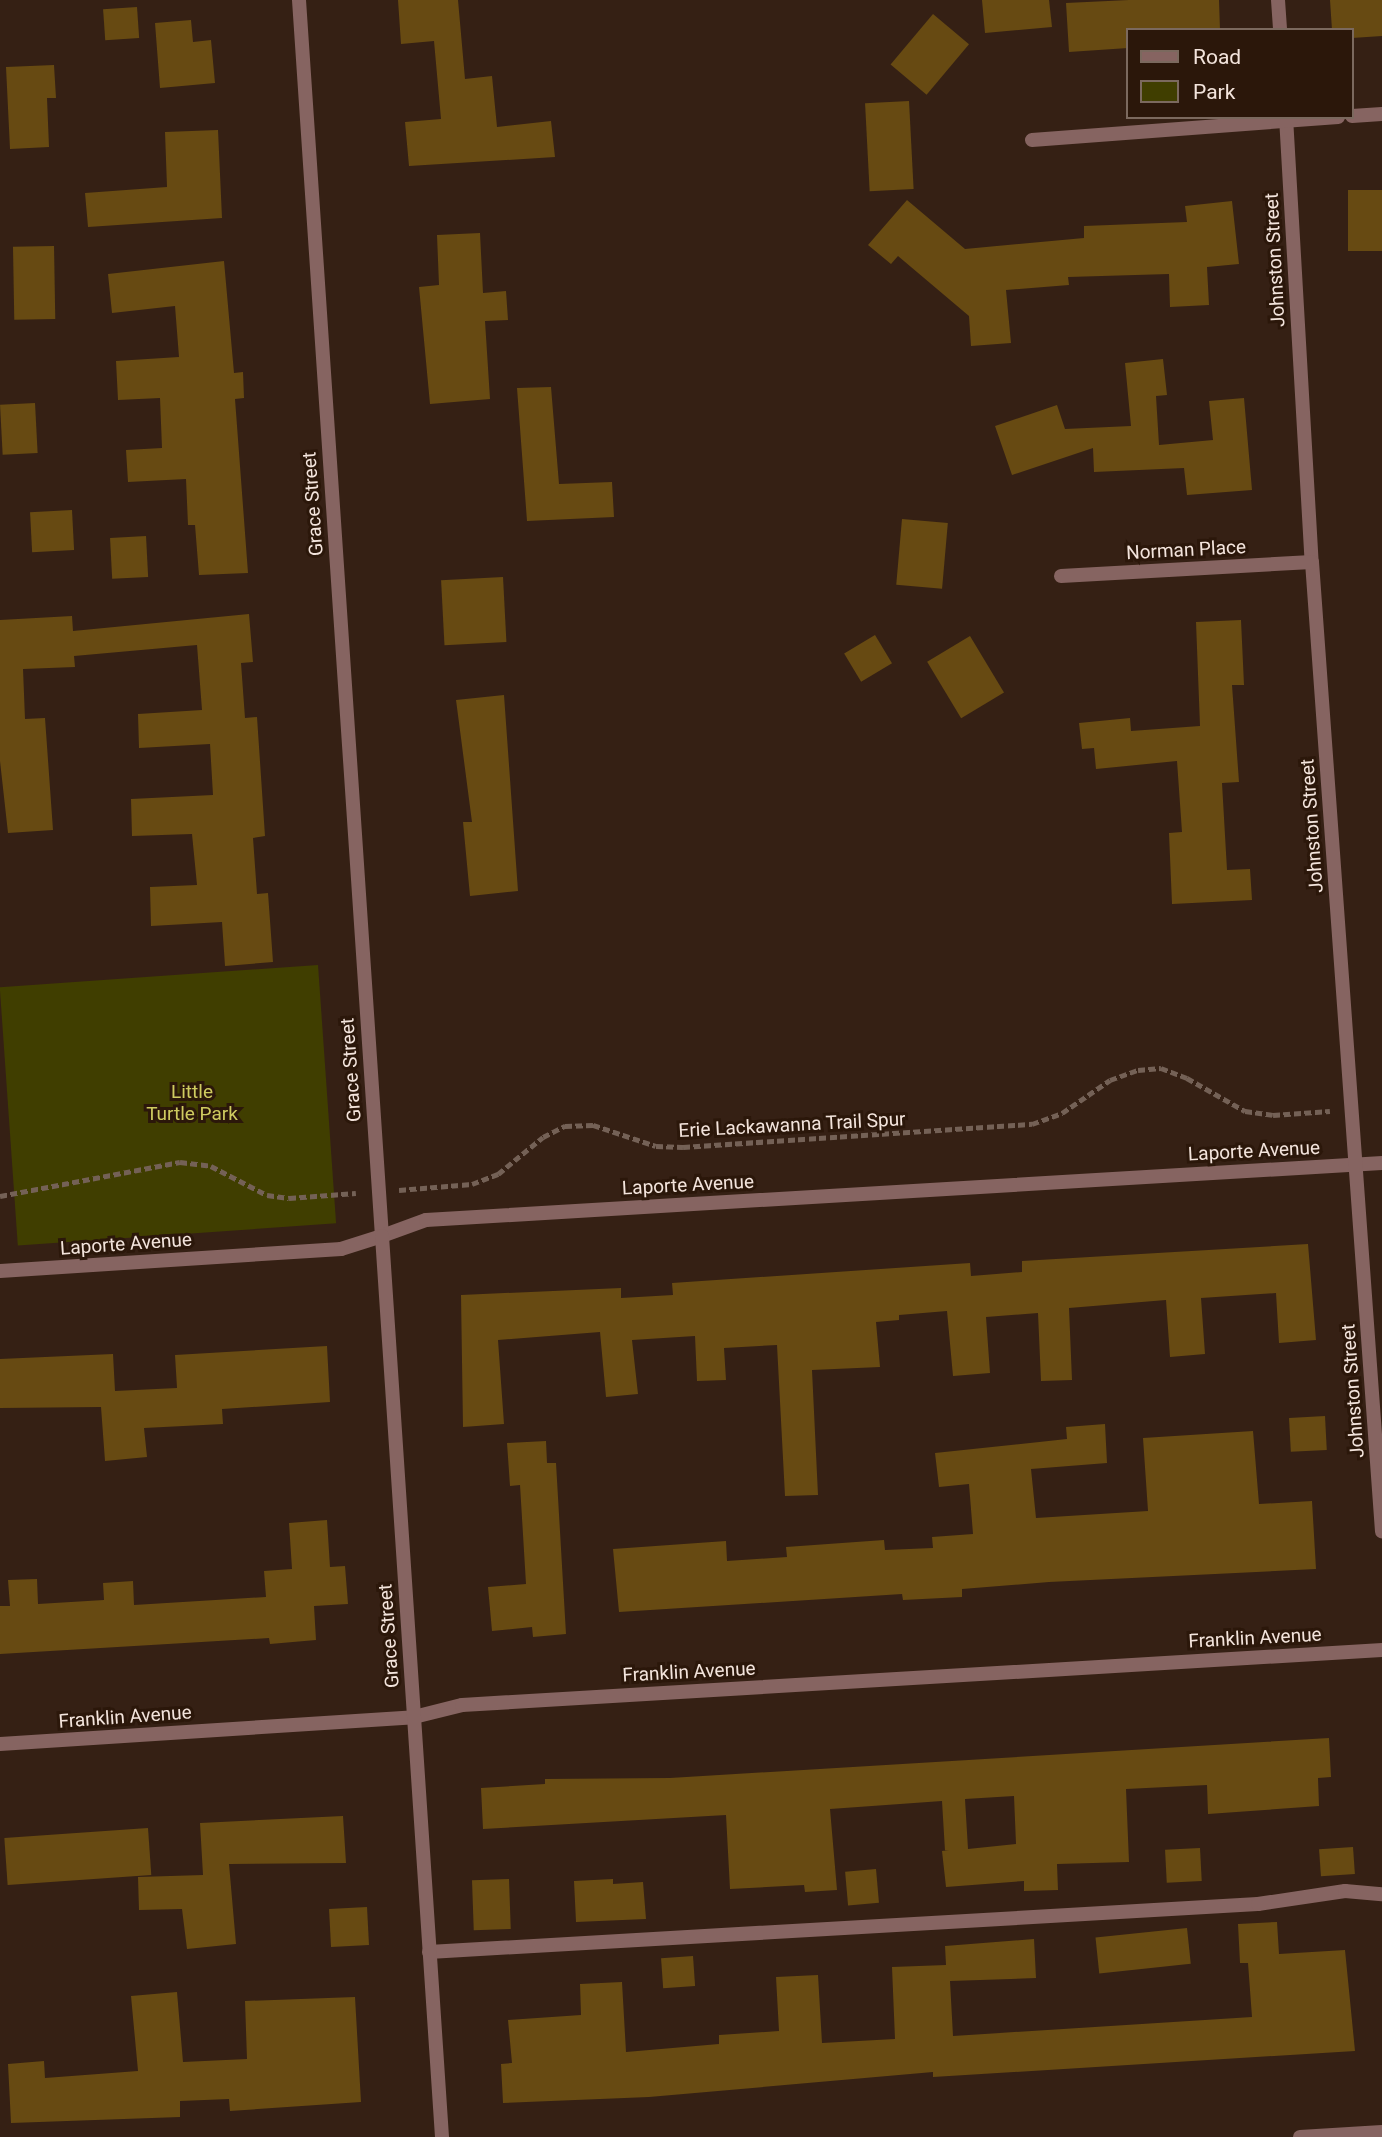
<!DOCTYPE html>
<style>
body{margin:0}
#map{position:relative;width:1382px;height:2137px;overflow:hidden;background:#352014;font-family:Roboto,sans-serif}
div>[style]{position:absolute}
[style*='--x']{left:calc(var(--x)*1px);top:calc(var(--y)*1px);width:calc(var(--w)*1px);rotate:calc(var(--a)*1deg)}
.green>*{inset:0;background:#403e00;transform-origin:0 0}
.building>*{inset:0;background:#674a12;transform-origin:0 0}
.path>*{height:4.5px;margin-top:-2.25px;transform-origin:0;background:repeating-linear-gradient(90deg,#746156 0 7px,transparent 0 10.5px)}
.service>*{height:14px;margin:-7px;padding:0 7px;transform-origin:7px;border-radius:7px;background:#866461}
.minor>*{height:14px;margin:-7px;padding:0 7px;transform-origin:7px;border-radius:7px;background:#866461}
.tertiary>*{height:14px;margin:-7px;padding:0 7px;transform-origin:7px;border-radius:7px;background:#866461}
span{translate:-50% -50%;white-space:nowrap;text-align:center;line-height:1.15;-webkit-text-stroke:6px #2b170a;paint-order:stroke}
.street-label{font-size:19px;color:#f3e4dc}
.park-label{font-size:19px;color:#cfcb60}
.legend{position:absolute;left:1126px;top:28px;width:228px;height:91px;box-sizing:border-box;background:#2b170a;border:2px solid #7b695e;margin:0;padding:9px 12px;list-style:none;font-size:21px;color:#f3e4dc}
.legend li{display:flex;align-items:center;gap:14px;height:35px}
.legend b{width:35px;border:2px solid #7b695e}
</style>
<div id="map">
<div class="green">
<div style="left:318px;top:965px;width:259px;height:319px;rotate:86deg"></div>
</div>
<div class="building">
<div style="clip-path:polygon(398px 0,458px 0,465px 79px,492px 76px,497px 127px,551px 121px,555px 157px,409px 166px,405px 122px,441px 119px,434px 41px,401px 44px)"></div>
<div style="clip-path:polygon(982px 0,1049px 0,1052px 27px,985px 33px)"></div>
<div style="clip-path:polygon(1129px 0,1219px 0,1220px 30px,1128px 30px,1128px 48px,1069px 52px,1066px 3px)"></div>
<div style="clip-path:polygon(1330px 0,1382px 0,1382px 36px,1352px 38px,1352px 30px,1332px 30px)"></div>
<div style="left:137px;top:7px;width:31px;height:34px;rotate:86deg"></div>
<div style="left:933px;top:14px;width:47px;height:66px;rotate:40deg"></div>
<div style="clip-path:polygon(191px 20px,193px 42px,211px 40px,215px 83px,160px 88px,155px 23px)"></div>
<div style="clip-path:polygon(54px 65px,56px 98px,47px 98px,49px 147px,10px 149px,6px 67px)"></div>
<div style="left:909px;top:101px;width:88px;height:44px;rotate:87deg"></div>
<div style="clip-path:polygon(218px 130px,222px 218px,88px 227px,85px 193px,167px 187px,165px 132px)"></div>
<div style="left:1382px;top:190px;width:61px;height:34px;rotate:90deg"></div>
<div style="clip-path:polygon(907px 200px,965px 249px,1084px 238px,1084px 226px,1187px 222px,1185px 206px,1232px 201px,1239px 264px,1207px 267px,1209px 305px,1170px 307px,1169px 274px,1068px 277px,1069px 285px,1006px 290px,1011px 343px,971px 346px,969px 316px,898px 256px,891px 264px,868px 245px)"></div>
<div style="clip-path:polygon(480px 233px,483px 293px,506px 291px,508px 320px,485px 321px,490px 399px,430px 404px,419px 287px,439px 285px,437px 235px)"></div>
<div style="left:54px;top:246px;width:73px;height:41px;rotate:89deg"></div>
<div style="clip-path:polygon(224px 261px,234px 373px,243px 372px,244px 398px,235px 399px,248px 573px,199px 575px,195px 525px,188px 525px,186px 479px,128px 482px,126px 450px,162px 448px,160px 398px,118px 400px,116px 361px,179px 357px,175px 306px,112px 313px,108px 274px)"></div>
<div style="clip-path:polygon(1163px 359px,1167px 395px,1156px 396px,1159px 445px,1213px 440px,1209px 401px,1244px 398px,1252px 490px,1187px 495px,1184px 468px,1094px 472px,1093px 448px,1012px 475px,995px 426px,1057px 405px,1065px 429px,1131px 426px,1125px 363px)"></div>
<div style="clip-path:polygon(551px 387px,559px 484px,612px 482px,614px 517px,527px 521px,517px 388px)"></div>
<div style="left:35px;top:403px;width:50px;height:35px;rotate:87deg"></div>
<div style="left:72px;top:510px;width:40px;height:42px;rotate:87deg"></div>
<div style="left:902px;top:519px;width:46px;height:66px;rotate:5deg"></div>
<div style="left:146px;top:536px;width:41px;height:36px;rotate:87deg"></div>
<div style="left:503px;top:577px;width:65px;height:62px;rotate:87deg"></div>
<div style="clip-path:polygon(249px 614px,253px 662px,241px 663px,245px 718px,257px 717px,265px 836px,253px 838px,257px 894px,268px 893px,273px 962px,225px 966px,222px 922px,151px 926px,150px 887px,197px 885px,192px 834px,132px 836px,131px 799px,213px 795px,210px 744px,139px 748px,138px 714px,202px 710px,197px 645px,74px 656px,75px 667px,23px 669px,25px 719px,45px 718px,53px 830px,8px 833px,0 761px,0 620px,72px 616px,73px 631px)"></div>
<div style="clip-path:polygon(1241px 620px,1244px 685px,1232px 685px,1239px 782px,1222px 783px,1227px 870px,1250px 869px,1252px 900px,1172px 904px,1169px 833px,1182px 832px,1177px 761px,1096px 769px,1094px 748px,1082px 749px,1079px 723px,1130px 718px,1131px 731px,1200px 726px,1196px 622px)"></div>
<div style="left:875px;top:635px;width:33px;height:36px;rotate:59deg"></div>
<div style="left:970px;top:636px;width:66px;height:50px;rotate:59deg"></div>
<div style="clip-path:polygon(504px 695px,518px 891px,470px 896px,463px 822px,472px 822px,456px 700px)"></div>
<div style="clip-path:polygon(1308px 1244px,1316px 1340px,1279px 1343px,1276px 1293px,1201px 1298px,1205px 1354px,1170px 1357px,1166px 1300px,1069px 1308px,1072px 1380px,1041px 1381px,1038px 1313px,986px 1317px,990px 1373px,953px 1376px,947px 1311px,899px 1315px,899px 1320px,876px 1322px,880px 1367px,812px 1370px,818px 1495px,785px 1496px,777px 1345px,724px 1348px,726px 1380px,697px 1381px,695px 1336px,632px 1340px,638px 1394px,606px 1397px,600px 1332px,498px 1340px,504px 1424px,463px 1427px,461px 1295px,621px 1288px,621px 1298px,673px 1295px,672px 1283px,970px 1263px,971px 1276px,1022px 1272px,1022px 1261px)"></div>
<div style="clip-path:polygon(327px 1346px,330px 1402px,222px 1409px,223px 1424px,144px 1428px,147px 1457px,105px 1461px,101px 1407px,0 1408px,0 1359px,113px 1354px,115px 1391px,177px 1388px,175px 1355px)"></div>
<div style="left:1325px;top:1416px;width:34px;height:36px;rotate:87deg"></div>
<div style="clip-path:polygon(1105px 1424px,1107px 1463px,1031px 1469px,1036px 1518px,1148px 1511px,1143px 1438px,1253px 1431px,1259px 1504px,1312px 1501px,1316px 1569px,1049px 1582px,962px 1589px,962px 1597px,903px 1600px,902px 1594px,619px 1612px,613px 1549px,726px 1541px,727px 1561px,787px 1557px,786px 1547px,884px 1540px,885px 1550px,933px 1548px,932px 1537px,973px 1534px,969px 1484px,939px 1487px,935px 1453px,1067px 1439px,1066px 1427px)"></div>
<div style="clip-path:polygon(546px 1441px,547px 1463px,556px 1463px,566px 1634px,533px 1637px,532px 1627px,492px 1631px,488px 1587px,526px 1584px,520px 1485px,510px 1486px,507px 1443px)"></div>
<div style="clip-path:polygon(327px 1520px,330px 1567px,345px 1566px,348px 1604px,314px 1606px,316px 1640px,270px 1644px,269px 1638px,0 1654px,0 1606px,10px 1606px,8px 1580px,37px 1579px,38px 1604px,104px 1600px,103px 1583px,133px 1581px,134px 1605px,266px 1597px,264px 1571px,292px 1569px,289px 1523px)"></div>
<div style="clip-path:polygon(evenodd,1329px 1738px,1331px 1777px,1318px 1778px,1319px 1806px,1208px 1814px,1207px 1785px,1126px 1789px,1129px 1862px,1057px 1864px,1058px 1890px,1024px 1891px,1024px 1881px,946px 1887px,942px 1851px,949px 1850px,945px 1851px,942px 1801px,830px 1809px,837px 1890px,805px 1892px,804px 1885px,730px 1889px,726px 1815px,483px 1829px,481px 1788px,545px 1784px,545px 1779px,670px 1778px,1329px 1738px,1014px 1796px,1016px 1844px,968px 1849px,965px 1799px,1014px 1796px)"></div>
<div style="clip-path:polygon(343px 1816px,346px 1863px,229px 1864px,236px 1944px,187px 1949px,182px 1909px,139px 1910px,138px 1877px,203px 1875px,200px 1823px)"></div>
<div style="left:148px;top:1828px;width:47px;height:144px;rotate:86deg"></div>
<div style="left:1353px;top:1847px;width:27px;height:34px;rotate:86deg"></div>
<div style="left:1200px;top:1848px;width:33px;height:35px;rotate:87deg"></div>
<div style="left:876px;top:1869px;width:34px;height:31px;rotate:85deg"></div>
<div style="left:509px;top:1879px;width:50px;height:37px;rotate:88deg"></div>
<div style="clip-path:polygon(613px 1879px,613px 1884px,643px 1882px,646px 1919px,576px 1922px,574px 1881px)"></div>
<div style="left:367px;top:1907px;width:38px;height:38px;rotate:87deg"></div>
<div style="clip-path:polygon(1277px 1922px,1279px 1954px,1345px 1950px,1355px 2051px,933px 2077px,933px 2072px,649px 2097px,503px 2103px,501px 2064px,512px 2063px,508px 2020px,581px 2015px,580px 1984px,622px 1982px,626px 2052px,719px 2044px,719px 2035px,779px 2031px,776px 1977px,818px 1975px,822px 2043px,895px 2039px,892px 1967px,946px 1965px,945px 1946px,1034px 1939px,1036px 1978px,950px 1981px,953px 2036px,1252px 2017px,1248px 1963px,1240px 1963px,1238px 1924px)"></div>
<div style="left:1187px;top:1928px;width:36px;height:92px;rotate:84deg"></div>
<div style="left:693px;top:1956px;width:30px;height:32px;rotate:86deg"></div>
<div style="clip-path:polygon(177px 1992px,183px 2062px,247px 2059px,245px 2001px,355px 1997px,361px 2102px,230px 2111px,229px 2099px,180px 2101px,180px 2117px,11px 2123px,8px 2064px,44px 2061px,45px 2078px,138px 2071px,131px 1996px)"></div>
</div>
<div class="path">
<div style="--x:399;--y:1190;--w:73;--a:-4.7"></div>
<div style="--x:472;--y:1184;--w:28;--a:-21"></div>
<div style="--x:498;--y:1174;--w:58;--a:-39.4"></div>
<div style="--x:543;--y:1137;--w:25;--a:-27"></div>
<div style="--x:565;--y:1126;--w:28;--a:-2"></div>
<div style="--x:593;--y:1125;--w:66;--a:18.4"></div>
<div style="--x:656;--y:1146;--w:27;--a:2"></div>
<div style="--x:683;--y:1147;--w:350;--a:-3.8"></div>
<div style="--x:1032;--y:1124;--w:32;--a:-20"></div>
<div style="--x:1062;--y:1113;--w:58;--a:-34.5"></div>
<div style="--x:1110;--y:1080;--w:30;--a:-20"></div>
<div style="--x:1138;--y:1070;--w:23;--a:-5"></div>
<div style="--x:1161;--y:1068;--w:28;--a:21"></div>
<div style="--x:1187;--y:1078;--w:67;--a:29.6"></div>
<div style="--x:1245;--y:1111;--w:28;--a:8"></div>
<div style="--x:1273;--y:1115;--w:57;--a:-4"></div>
<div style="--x:0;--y:1196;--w:183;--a:-10.7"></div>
<div style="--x:180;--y:1162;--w:31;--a:7"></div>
<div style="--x:211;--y:1166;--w:63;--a:27.4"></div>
<div style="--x:267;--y:1195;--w:22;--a:8"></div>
<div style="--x:289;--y:1198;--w:67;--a:-4.3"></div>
</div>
<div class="service">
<div style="--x:429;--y:1952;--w:830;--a:-3.31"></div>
<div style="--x:1258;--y:1904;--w:88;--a:-8.5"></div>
<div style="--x:1345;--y:1891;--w:37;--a:5"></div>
</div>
<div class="minor">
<div style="--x:299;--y:0;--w:1239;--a:86.16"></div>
<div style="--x:382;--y:1236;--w:47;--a:-20"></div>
<div style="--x:426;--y:1220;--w:958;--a:-3.41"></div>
<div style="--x:1278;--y:0;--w:30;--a:86"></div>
<div style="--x:1352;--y:116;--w:30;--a:-4"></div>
<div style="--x:1286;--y:117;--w:446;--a:86.7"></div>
<div style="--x:1312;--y:562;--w:972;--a:85.87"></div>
<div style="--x:1032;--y:140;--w:307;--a:-4.3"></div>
<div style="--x:1061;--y:576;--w:251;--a:-3.2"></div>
<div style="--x:0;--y:1744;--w:415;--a:-3.7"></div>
<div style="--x:414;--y:1717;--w:49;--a:-14"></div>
<div style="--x:462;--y:1705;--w:922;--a:-3.42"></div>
<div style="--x:1300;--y:2137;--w:82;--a:-3.5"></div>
</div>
<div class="tertiary">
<div style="--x:0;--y:1271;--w:342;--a:-3.7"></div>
<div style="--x:341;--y:1249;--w:43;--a:-17.6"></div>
<div style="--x:382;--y:1236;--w:903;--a:86.19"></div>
</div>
<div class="street-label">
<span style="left:1275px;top:260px;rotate:-93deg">Johnston Street</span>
<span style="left:313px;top:504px;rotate:-94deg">Grace Street</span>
<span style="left:1186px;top:550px;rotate:-3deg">Norman Place</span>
<span style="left:1312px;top:826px;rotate:-94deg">Johnston Street</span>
<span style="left:351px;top:1070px;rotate:-94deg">Grace Street</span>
<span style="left:792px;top:1125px;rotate:-3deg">Erie Lackawanna Trail Spur</span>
<span style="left:1254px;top:1151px;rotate:-3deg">Laporte Avenue</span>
<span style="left:688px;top:1185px;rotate:-3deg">Laporte Avenue</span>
<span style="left:126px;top:1244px;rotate:-4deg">Laporte Avenue</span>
<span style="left:1353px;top:1391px;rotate:-94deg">Johnston Street</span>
<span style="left:389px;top:1636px;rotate:-94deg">Grace Street</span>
<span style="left:1255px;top:1638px;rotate:-3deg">Franklin Avenue</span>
<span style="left:689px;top:1672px;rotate:-3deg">Franklin Avenue</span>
<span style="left:125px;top:1717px;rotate:-4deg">Franklin Avenue</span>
</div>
<div class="park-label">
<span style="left:192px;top:1103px">Little<br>Turtle Park</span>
</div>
<ul class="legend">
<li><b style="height:9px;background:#866461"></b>Road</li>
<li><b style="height:19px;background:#403e00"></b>Park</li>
</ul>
</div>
